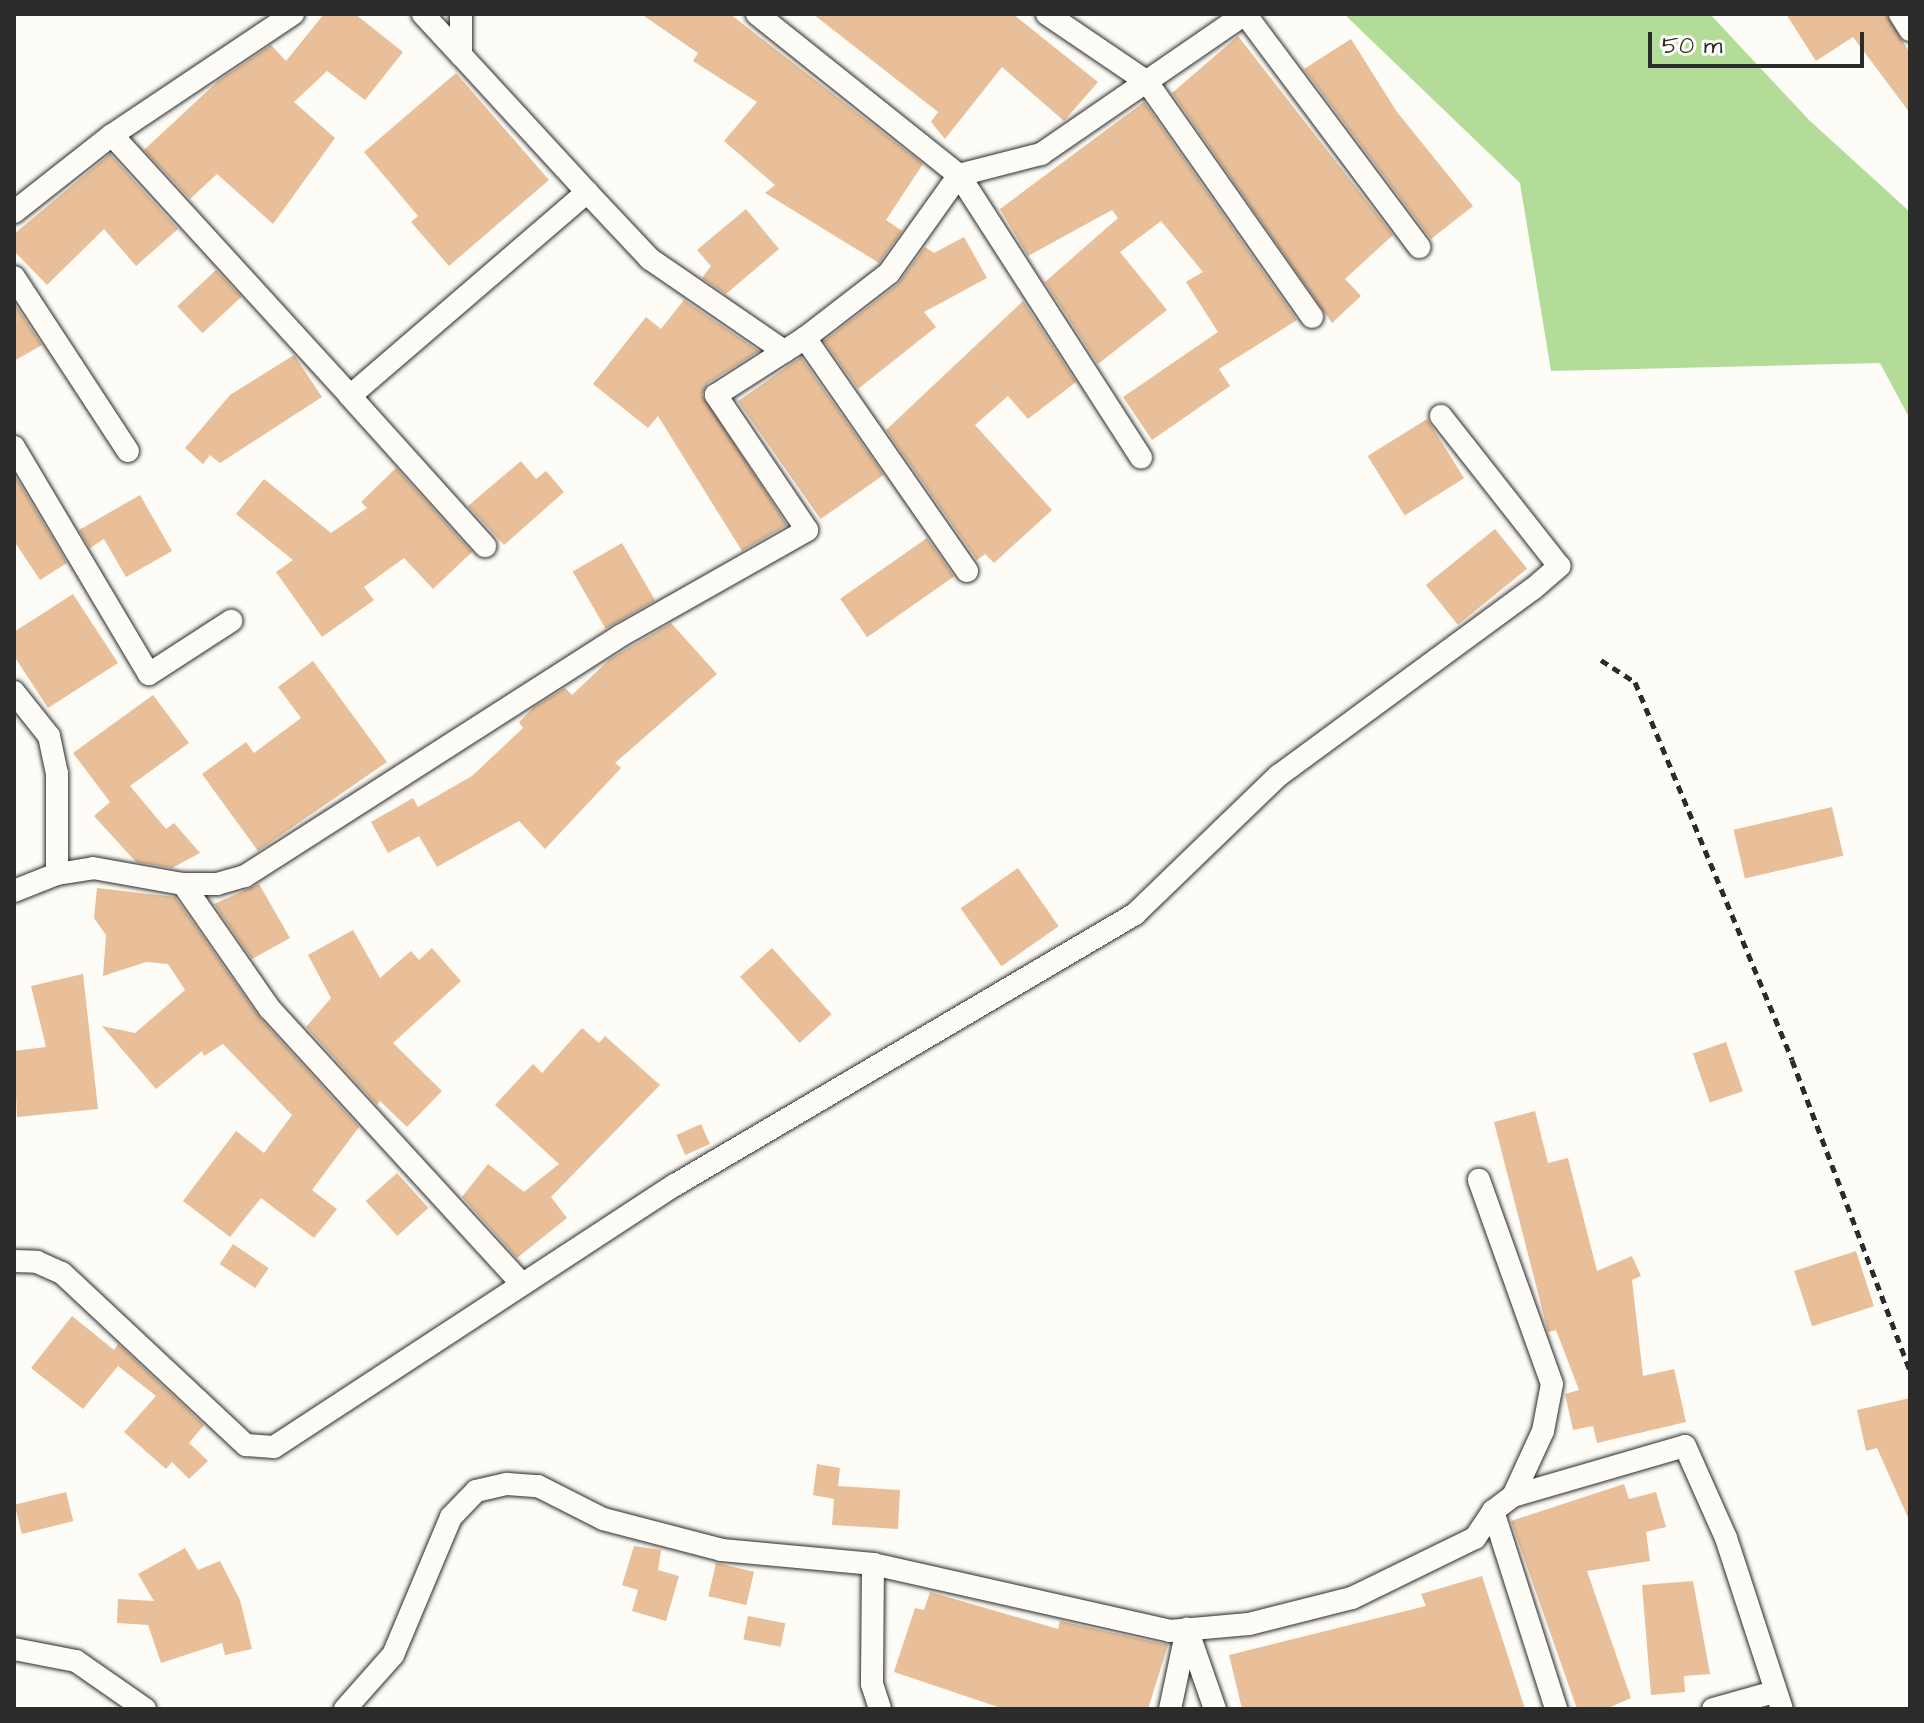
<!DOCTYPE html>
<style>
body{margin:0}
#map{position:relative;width:1924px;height:1723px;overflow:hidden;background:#fdfcf7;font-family:"Architects Daughter",sans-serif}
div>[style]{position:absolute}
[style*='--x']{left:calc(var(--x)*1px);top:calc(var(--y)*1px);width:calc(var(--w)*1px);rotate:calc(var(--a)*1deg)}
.green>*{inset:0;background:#b3dc99}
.building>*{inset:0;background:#e8bf98;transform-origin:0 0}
.path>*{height:5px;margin-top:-2.5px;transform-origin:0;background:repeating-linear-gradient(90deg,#2b2b2b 0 8px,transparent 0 14px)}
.roads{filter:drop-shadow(0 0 2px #2b2b2b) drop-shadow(0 0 2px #2b2b2b)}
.minor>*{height:22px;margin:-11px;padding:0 11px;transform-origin:11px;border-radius:11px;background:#fdfcf7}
span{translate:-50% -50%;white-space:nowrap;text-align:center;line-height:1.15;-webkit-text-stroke:8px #fdfcf7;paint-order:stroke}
.frame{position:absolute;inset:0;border:16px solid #2b2b2b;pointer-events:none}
.scale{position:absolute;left:1648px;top:32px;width:216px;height:36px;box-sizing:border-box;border:4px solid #2b2b2b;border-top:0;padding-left:10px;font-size:24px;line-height:28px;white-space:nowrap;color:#2b2b2b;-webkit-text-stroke:6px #fdfcf7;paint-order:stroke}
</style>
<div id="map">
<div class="green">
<div style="clip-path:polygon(1344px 14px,1710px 14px,1809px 120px,1910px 212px,1910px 419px,1880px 363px,1551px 371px,1520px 183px)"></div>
</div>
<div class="building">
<div style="clip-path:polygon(324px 14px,355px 14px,403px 52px,365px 100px,327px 71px,294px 102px,335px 138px,273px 224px,217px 174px,190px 199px,144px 150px,218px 81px,271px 45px,286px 61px)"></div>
<div style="clip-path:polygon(641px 14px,730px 14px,923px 164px,886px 220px,902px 231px,879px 263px,765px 193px,775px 185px,724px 141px,757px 102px,693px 61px,698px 53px)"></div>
<div style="clip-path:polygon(813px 14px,1013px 14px,1098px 82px,1064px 121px,1002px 67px,945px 139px,931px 122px,938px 112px)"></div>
<div style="clip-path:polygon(1786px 14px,1886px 14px,1910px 53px,1910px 113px,1853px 37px,1816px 61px)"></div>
<div style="clip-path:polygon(1238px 36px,1393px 235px,1345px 279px,1361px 296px,1332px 323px,1172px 93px)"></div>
<div style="clip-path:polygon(1351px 39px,1397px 112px,1473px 206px,1431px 239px,1304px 69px)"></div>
<div style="clip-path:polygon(456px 73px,549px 180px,449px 266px,411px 222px,418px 216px,364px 152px)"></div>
<div style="clip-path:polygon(1144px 102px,1297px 320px,1219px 369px,1230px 386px,1152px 440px,1123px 397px,1218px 332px,1186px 282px,1203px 272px,1161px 221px,1120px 252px,1167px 310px,1098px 364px,1045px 282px,1118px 218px,1112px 210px,1028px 256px,1000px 209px)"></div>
<div style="clip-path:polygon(110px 154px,178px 229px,136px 266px,104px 229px,47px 285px,14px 251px,14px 234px)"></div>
<div style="clip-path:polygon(746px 209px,779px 249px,726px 294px,702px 278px,711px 266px,697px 250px)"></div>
<div style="clip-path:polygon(964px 237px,987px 278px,924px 312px,936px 327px,858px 389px,824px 341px,898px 284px,925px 247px,934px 253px)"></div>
<div style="left:216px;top:270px;width:37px;height:53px;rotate:47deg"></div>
<div style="clip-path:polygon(684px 300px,759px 351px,708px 383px,702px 395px,787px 525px,742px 551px,658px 416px,648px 428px,593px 384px,646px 317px,661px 329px)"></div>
<div style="clip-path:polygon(1023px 301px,1076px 382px,1028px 419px,1008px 396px,975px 425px,1052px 510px,994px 563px,985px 554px,977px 560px,886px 430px)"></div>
<div style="clip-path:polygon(14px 303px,42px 345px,14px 361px)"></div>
<div style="clip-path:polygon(294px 355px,322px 397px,220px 463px,210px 455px,203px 464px,185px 448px,230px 395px)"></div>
<div style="left:801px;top:357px;width:144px;height:77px;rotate:55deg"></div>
<div style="left:1427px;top:419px;width:70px;height:70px;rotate:58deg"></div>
<div style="clip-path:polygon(521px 461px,536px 479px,546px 471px,564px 492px,504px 545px,468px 506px)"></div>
<div style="clip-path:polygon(396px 468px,472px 552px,433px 589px,404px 558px,364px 587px,374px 600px,322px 637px,276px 572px,293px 560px,236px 514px,264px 479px,331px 533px,367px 508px,361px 502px)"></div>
<div style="clip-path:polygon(14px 474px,67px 563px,40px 580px,14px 541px)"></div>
<div style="clip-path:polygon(140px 495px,172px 551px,126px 577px,104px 539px,90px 548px,79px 530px)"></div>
<div style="left:1495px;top:529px;width:51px;height:89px;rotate:51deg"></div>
<div style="left:927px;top:538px;width:47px;height:106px;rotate:55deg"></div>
<div style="left:622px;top:543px;width:66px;height:57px;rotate:60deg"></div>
<div style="clip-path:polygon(73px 594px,118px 663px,48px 708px,14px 656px,14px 632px)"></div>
<div style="clip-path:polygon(671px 623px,717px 674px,615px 763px,621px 768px,545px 849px,519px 821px,437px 867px,419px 836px,388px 853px,371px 822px,413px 798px,418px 807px,472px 776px,523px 728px,519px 722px,534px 707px,565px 688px,572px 695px,610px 659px)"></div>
<div style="clip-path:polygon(313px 661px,387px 762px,258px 851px,202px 774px,246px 742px,254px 753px,301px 718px,278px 687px)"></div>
<div style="clip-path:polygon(153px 695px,189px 743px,130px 786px,166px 829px,174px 823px,200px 853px,172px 868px,136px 862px,94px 816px,110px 802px,73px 753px)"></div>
<div style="left:1832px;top:807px;width:50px;height:101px;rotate:77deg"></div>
<div style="left:1018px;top:868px;width:71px;height:70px;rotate:55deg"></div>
<div style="clip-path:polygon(259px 884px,290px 938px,252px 959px,214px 904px)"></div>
<div style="clip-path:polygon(97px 888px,175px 897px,259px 1017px,359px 1127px,312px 1190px,337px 1209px,314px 1238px,261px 1198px,230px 1237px,183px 1201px,236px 1131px,264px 1153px,292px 1115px,223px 1044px,204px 1056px,202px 1051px,156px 1089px,102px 1026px,135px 1033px,185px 990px,168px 964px,146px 962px,103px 976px,106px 935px,94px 918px)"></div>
<div style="clip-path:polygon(353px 930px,380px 978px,411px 951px,419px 960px,432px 948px,461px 981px,393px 1043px,442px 1091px,407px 1127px,380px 1101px,377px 1105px,306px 1027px,331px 998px,308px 955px)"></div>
<div style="left:772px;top:948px;width:89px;height:43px;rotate:48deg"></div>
<div style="clip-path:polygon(83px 974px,98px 1109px,17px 1117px,14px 1051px,46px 1047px,31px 986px)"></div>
<div style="clip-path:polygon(582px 1028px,599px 1043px,605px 1036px,660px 1085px,551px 1197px,567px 1218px,517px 1258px,462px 1197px,488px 1164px,524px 1192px,559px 1164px,495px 1105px,533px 1064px,542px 1073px)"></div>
<div style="left:1726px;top:1042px;width:52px;height:35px;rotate:71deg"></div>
<div style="clip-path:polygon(1535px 1111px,1548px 1163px,1568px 1158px,1597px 1271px,1632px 1256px,1641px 1276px,1632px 1280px,1643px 1376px,1674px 1369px,1686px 1422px,1597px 1443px,1593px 1426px,1573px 1430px,1565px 1394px,1579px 1390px,1556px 1330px,1548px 1332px,1494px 1122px)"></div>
<div style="left:701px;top:1124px;width:22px;height:27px;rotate:66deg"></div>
<div style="left:397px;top:1173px;width:47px;height:42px;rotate:48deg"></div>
<div style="left:233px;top:1244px;width:43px;height:24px;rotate:34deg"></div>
<div style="left:1856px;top:1251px;width:58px;height:65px;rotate:72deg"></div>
<div style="clip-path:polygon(72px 1316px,114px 1350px,118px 1344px,204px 1425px,189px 1443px,208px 1461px,189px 1479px,172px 1462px,166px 1469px,124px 1432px,156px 1396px,118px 1366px,83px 1409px,31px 1368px)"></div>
<div style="clip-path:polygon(1910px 1398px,1910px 1522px,1877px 1448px,1866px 1451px,1857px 1410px)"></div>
<div style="clip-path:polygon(817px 1464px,840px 1468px,838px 1486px,900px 1490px,898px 1529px,832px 1525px,834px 1499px,813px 1495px)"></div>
<div style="clip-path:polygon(1624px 1484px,1629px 1499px,1656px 1492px,1666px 1527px,1646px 1532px,1650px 1561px,1587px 1571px,1631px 1698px,1606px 1709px,1577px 1709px,1511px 1521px)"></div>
<div style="left:66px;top:1492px;width:30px;height:53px;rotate:76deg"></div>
<div style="clip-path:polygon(634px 1546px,661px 1550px,658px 1570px,679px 1576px,666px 1621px,632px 1611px,638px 1590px,622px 1585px)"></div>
<div style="clip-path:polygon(185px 1548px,198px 1570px,220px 1561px,240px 1600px,252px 1649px,225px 1655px,222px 1643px,161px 1663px,148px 1625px,117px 1623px,118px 1599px,154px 1601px,138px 1574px)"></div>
<div style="left:716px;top:1563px;width:39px;height:34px;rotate:13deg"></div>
<div style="clip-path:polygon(1482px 1576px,1525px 1709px,1242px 1709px,1229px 1655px,1426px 1606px,1421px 1594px)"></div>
<div style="clip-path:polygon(1693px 1581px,1710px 1674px,1684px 1676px,1685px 1692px,1651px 1695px,1642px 1585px)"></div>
<div style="clip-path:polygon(930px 1592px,1058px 1629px,1060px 1621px,1168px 1645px,1148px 1709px,1004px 1709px,894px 1672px,915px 1608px,924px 1610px)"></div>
<div style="left:748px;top:1616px;width:38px;height:24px;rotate:11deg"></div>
</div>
<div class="path">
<div style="--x:1601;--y:660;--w:40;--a:32.9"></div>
<div style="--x:1635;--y:682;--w:409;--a:67.4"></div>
<div style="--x:1792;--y:1060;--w:333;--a:69.2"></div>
</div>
<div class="roads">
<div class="minor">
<div style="--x:423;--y:14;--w:56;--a:47.2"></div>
<div style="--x:757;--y:14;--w:258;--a:38.6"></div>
<div style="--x:959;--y:175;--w:336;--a:57.2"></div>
<div style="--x:1047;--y:14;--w:121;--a:34.2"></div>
<div style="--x:1147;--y:82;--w:287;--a:54.9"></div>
<div style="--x:1900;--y:14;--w:19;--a:58"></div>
<div style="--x:112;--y:135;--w:353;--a:47.6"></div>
<div style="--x:350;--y:396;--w:313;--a:-40.7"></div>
<div style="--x:587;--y:192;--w:186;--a:-132.6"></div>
<div style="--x:461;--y:55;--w:41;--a:-90"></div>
<div style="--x:587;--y:192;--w:92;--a:46.8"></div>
<div style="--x:650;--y:259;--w:163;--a:34.5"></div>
<div style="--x:14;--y:212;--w:125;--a:-38.2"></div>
<div style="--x:112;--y:135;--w:218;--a:-33.8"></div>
<div style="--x:14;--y:277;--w:208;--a:56.8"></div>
<div style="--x:350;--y:396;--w:202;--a:48"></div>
<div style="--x:14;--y:447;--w:264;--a:59.3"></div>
<div style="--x:149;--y:674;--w:98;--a:-32.9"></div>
<div style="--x:967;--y:571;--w:284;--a:-124.8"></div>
<div style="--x:805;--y:338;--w:106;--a:-37.7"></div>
<div style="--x:889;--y:273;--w:120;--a:-54.5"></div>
<div style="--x:959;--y:175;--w:85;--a:-14.4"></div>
<div style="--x:1041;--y:154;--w:247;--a:-34.5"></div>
<div style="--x:1245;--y:14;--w:291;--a:53.2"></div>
<div style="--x:14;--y:692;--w:56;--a:51.5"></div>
<div style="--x:49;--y:736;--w:38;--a:78"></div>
<div style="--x:57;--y:773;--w:101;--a:90"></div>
<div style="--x:183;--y:884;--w:152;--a:55.2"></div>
<div style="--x:270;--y:1009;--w:372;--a:47.5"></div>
<div style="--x:14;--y:891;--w:46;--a:-21.6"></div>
<div style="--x:57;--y:874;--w:36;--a:-9"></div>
<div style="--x:93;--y:868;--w:91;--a:10.1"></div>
<div style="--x:183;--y:884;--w:34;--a:0"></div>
<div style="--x:217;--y:884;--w:29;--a:-16"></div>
<div style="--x:245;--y:876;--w:445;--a:-32.6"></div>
<div style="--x:620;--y:636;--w:215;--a:-29.5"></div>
<div style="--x:807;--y:530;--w:163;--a:-124"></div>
<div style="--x:716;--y:395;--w:106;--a:-32.6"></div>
<div style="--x:14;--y:1261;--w:23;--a:2"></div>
<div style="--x:37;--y:1262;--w:27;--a:24"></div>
<div style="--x:62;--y:1273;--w:252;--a:43.1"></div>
<div style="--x:246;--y:1445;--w:28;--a:4"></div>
<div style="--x:274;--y:1447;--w:479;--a:-33.2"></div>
<div style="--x:675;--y:1185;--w:534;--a:-30.5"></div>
<div style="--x:1135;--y:914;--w:199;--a:-44"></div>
<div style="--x:1278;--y:776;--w:316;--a:-36.3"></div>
<div style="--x:1533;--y:589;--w:35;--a:-41"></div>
<div style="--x:1559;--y:566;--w:191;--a:-128.2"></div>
<div style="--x:1513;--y:1496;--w:179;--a:-16.2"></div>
<div style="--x:1685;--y:1446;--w:101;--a:66"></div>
<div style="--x:1726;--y:1538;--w:180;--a:71.9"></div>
<div style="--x:1493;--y:1511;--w:208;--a:72.3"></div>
<div style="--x:873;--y:1564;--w:120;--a:90.5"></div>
<div style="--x:872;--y:1684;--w:26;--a:72"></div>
<div style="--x:1187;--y:1629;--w:85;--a:70.7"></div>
<div style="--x:14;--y:1649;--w:63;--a:11"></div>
<div style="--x:76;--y:1661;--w:84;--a:34.8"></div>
<div style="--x:345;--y:1709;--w:72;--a:-48.4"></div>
<div style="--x:393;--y:1655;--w:150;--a:-67.2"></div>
<div style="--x:451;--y:1517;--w:36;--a:-46"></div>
<div style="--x:476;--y:1491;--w:32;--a:-13"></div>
<div style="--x:507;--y:1484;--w:31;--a:4"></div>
<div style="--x:538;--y:1486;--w:73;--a:26.9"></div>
<div style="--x:603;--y:1519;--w:123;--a:14.6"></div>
<div style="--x:722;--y:1550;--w:152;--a:5.3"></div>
<div style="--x:873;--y:1564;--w:304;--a:12.7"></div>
<div style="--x:1170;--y:1631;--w:79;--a:-5.1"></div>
<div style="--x:1249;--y:1624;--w:106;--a:-14.2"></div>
<div style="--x:1352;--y:1598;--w:137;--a:-26"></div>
<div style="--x:1475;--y:1538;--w:32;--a:-56"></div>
<div style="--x:1493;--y:1511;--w:25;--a:-37"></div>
<div style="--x:1513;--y:1496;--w:72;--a:-65.2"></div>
<div style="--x:1543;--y:1431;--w:48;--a:-79.2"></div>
<div style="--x:1552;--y:1384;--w:217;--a:-109.7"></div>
<div style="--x:1170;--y:1709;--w:82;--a:-78"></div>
<div style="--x:1713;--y:1709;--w:63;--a:-15.6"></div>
</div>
</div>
<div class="frame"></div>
<div class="scale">50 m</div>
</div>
